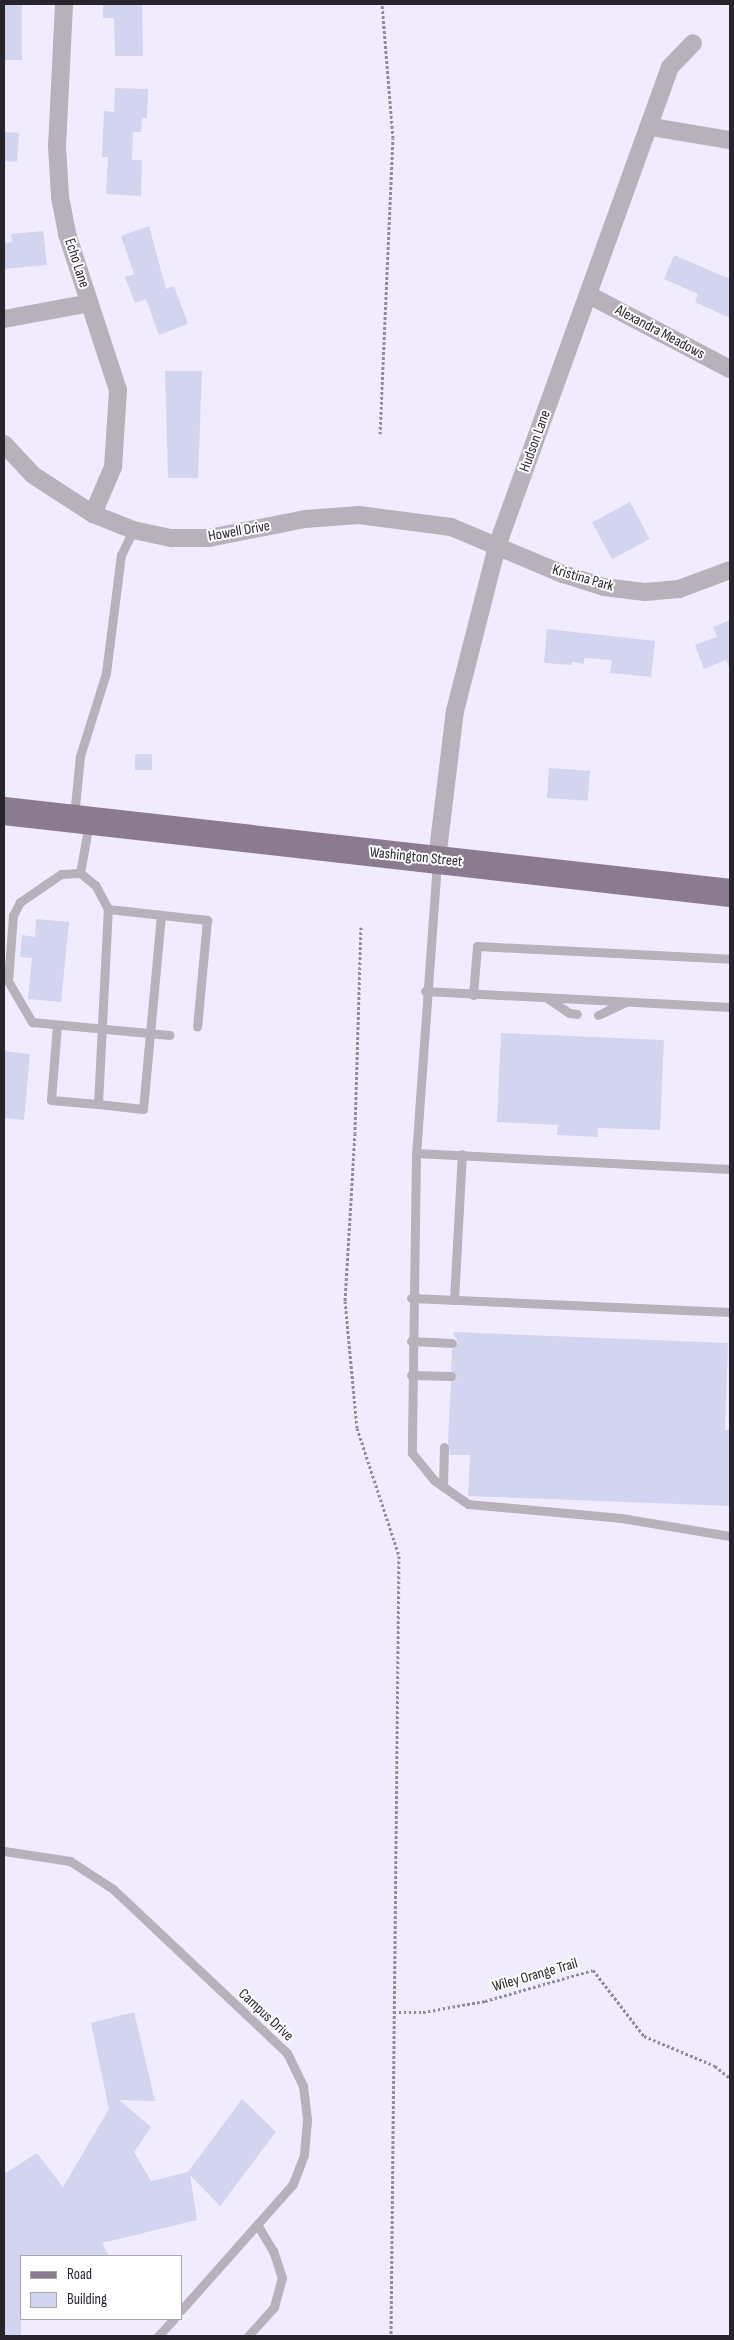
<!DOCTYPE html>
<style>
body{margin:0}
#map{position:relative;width:734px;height:2340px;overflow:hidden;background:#f1ecfd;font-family:"Sofia Sans Condensed",sans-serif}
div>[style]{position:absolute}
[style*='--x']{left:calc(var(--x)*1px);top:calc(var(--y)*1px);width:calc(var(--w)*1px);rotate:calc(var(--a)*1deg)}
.building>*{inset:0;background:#d2d4f0;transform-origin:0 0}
.path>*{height:3px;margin-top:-1.5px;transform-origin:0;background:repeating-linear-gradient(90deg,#908b99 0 2.5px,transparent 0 5px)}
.lane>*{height:9px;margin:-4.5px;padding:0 4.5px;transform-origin:4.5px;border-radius:4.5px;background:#b8b0ba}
.street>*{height:18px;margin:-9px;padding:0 9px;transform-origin:9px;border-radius:9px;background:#b8b0ba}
.primary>*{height:28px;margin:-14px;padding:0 14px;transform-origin:14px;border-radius:14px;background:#8a7b8e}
span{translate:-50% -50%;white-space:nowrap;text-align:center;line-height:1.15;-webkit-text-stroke:4px #fff;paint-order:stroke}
.street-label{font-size:15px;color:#28242e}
.frame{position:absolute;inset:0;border:5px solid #28242e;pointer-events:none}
.legend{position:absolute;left:20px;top:2255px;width:162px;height:65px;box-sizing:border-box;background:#fff;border:1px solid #a9a7ab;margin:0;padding:6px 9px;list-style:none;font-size:15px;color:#28242e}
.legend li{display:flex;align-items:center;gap:10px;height:25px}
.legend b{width:25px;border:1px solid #a9a7ab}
</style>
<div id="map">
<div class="building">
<div style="left:4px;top:4px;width:18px;height:56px"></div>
<div style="clip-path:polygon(103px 4px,142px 4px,143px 56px,115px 56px,114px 18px,103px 18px)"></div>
<div style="clip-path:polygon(115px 88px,148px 89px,147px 118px,142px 118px,141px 132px,133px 132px,132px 160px,142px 160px,141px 196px,106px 194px,108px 157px,102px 157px,104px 111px,114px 112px)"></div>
<div style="left:4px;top:132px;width:15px;height:29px;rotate:4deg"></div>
<div style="clip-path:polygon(149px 226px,166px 289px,174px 286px,188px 324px,159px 335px,146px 299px,135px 303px,125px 277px,134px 274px,121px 236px)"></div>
<div style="clip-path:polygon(43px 231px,47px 265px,4px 269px,4px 243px,12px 242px,11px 234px)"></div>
<div style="clip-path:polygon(674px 255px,730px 279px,730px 318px,695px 302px,698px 294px,664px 279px)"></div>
<div style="clip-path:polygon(165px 371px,202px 371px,198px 478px,168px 478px)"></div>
<div style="left:630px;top:502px;width:42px;height:43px;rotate:62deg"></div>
<div style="clip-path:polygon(730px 620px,730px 669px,726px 660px,704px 669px,695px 645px,717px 637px,713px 627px)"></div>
<div style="clip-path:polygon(547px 629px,655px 641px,651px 677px,610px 673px,612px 660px,584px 658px,584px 664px,572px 662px,572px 665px,544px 663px)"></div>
<div style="left:135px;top:754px;width:17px;height:16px"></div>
<div style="left:549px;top:768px;width:41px;height:30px;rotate:4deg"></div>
<div style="clip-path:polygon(36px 919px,69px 922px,61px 1002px,28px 999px,32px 958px,20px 957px,22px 935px,35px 937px)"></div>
<div style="clip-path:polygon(501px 1033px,664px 1040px,660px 1130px,598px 1128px,598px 1137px,557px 1135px,558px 1125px,497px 1122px)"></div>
<div style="clip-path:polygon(4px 1051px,30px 1054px,24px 1120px,4px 1118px)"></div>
<div style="clip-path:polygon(453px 1332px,728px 1343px,725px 1430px,730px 1430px,730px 1506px,468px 1496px,470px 1455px,450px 1455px,448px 1443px,451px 1382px,457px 1377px,451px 1370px,452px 1349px,458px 1343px)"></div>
<div style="clip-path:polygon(134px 2012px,155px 2101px,119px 2100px,151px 2127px,134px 2152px,151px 2181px,188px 2172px,242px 2099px,276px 2132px,220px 2206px,190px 2175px,197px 2220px,102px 2243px,109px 2256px,21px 2256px,21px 2336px,4px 2336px,4px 2174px,37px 2153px,63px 2187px,109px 2109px,91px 2023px)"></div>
</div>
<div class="path">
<div style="--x:380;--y:434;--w:296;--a:-87.5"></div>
<div style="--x:393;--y:138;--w:134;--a:-94.7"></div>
<div style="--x:361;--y:927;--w:206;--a:91.7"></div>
<div style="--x:355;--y:1133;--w:168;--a:93.4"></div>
<div style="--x:345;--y:1301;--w:128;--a:84.6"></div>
<div style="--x:357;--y:1428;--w:135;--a:71.8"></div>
<div style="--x:399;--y:1556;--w:780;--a:90.59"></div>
<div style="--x:394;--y:2012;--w:29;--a:0"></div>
<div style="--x:423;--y:2012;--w:63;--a:-10.1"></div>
<div style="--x:485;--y:2001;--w:112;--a:-16"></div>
<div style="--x:593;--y:1970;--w:83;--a:52.3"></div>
<div style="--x:644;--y:2036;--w:77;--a:22.9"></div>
<div style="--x:715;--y:2066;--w:19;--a:39"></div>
</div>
<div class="lane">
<div style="--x:74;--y:816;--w:60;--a:-84.3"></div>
<div style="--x:80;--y:756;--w:87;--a:-72.6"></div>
<div style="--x:106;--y:673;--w:119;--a:-82.8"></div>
<div style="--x:121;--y:555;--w:28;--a:-64"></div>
<div style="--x:89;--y:823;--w:51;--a:100.2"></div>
<div style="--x:80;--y:873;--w:19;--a:177"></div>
<div style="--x:61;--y:874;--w:50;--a:145.7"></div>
<div style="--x:20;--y:902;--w:15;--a:118"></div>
<div style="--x:13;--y:915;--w:66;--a:94.3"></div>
<div style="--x:8;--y:981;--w:48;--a:59.7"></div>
<div style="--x:32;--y:1022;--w:138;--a:5.4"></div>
<div style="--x:437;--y:862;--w:292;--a:94.1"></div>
<div style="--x:416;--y:1153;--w:300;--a:90.8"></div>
<div style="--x:412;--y:1453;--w:35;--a:51"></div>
<div style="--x:434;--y:1480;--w:42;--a:35.2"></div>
<div style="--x:468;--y:1504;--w:154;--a:5.2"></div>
<div style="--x:621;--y:1518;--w:110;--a:9.4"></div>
<div style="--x:108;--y:909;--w:100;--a:6.3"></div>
<div style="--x:207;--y:920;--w:107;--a:95.3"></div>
<div style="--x:425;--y:991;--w:305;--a:3"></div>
<div style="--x:473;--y:995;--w:49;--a:-85.3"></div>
<div style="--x:477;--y:946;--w:253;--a:2.9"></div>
<div style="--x:547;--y:998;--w:27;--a:34"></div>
<div style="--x:569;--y:1013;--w:8;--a:7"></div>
<div style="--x:598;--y:1015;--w:31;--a:-25"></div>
<div style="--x:57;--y:1025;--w:75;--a:94.6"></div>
<div style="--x:51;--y:1100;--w:47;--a:4.9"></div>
<div style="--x:98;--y:1104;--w:195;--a:-87.1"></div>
<div style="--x:108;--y:909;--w:27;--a:-118"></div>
<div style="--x:95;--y:885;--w:19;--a:-141"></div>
<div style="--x:98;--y:1104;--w:45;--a:6.3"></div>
<div style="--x:143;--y:1109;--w:195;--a:-84.7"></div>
<div style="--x:416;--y:1153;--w:314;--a:2.9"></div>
<div style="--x:411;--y:1298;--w:319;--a:2.5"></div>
<div style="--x:454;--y:1300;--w:146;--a:-86.9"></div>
<div style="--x:411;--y:1341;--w:41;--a:2.8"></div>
<div style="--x:411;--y:1375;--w:40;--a:1.4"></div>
<div style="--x:443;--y:1487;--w:40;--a:-88.6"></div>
<div style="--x:4;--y:1851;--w:67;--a:8.6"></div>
<div style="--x:70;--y:1861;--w:51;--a:33.1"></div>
<div style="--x:113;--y:1889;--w:239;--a:43.3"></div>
<div style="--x:287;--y:2053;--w:37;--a:64"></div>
<div style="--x:303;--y:2086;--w:34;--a:83"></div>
<div style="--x:307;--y:2120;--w:35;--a:95"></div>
<div style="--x:304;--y:2155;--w:31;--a:111"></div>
<div style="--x:293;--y:2184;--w:169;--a:131.6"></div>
<div style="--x:158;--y:2336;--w:23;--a:-47"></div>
<div style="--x:248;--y:2336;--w:39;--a:-48"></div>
<div style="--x:274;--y:2307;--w:30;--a:-75"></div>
<div style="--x:282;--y:2278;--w:28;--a:-108"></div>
<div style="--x:273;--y:2251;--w:31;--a:-121"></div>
</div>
<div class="street">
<div style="--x:64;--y:4;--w:142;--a:92.8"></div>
<div style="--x:57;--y:146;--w:51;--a:86.6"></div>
<div style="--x:60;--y:197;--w:38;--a:79"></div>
<div style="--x:67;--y:234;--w:164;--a:71.9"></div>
<div style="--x:118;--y:390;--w:77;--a:93.7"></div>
<div style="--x:113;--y:467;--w:51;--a:113.1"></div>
<div style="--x:652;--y:127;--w:79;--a:9.5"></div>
<div style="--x:589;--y:295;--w:159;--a:27.7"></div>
<div style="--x:4;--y:319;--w:87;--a:-10.5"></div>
<div style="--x:4;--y:444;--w:42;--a:46.9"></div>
<div style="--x:33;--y:475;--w:72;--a:33"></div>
<div style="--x:93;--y:514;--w:43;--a:21.8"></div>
<div style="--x:133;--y:530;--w:40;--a:12"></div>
<div style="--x:172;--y:538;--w:37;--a:0"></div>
<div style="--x:209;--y:538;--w:98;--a:-11.2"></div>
<div style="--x:305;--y:519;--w:54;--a:-4.2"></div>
<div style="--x:359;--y:515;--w:93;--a:7.4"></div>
<div style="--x:451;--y:527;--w:121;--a:22.8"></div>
<div style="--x:563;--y:574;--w:43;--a:17.6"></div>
<div style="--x:604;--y:587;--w:41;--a:7"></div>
<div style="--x:645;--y:592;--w:34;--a:-5"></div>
<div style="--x:679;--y:589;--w:54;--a:-20.4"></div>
<div style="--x:437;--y:859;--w:149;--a:-83.1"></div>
<div style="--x:455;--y:711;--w:170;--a:-75.7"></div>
<div style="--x:497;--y:546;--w:509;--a:-70.14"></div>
<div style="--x:670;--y:67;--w:33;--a:-46"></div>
</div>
<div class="primary">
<div style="--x:4;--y:811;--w:731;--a:6.44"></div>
</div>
<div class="street-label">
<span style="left:77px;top:263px;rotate:72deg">Echo Lane</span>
<span style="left:660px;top:332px;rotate:28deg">Alexandra Meadows</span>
<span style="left:535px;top:441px;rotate:-70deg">Hudson Lane</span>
<span style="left:239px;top:531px;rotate:-10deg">Howell Drive</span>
<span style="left:583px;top:578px;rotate:16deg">Kristina Park</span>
<span style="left:416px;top:857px;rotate:6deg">Washington Street</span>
<span style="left:535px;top:1975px;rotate:-16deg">Wiley Orange Trail</span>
<span style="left:266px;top:2015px;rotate:43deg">Campus Drive</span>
</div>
<div class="frame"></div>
<ul class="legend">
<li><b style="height:6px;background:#8a7b8e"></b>Road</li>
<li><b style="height:14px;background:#d2d4f0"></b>Building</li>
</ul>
</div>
